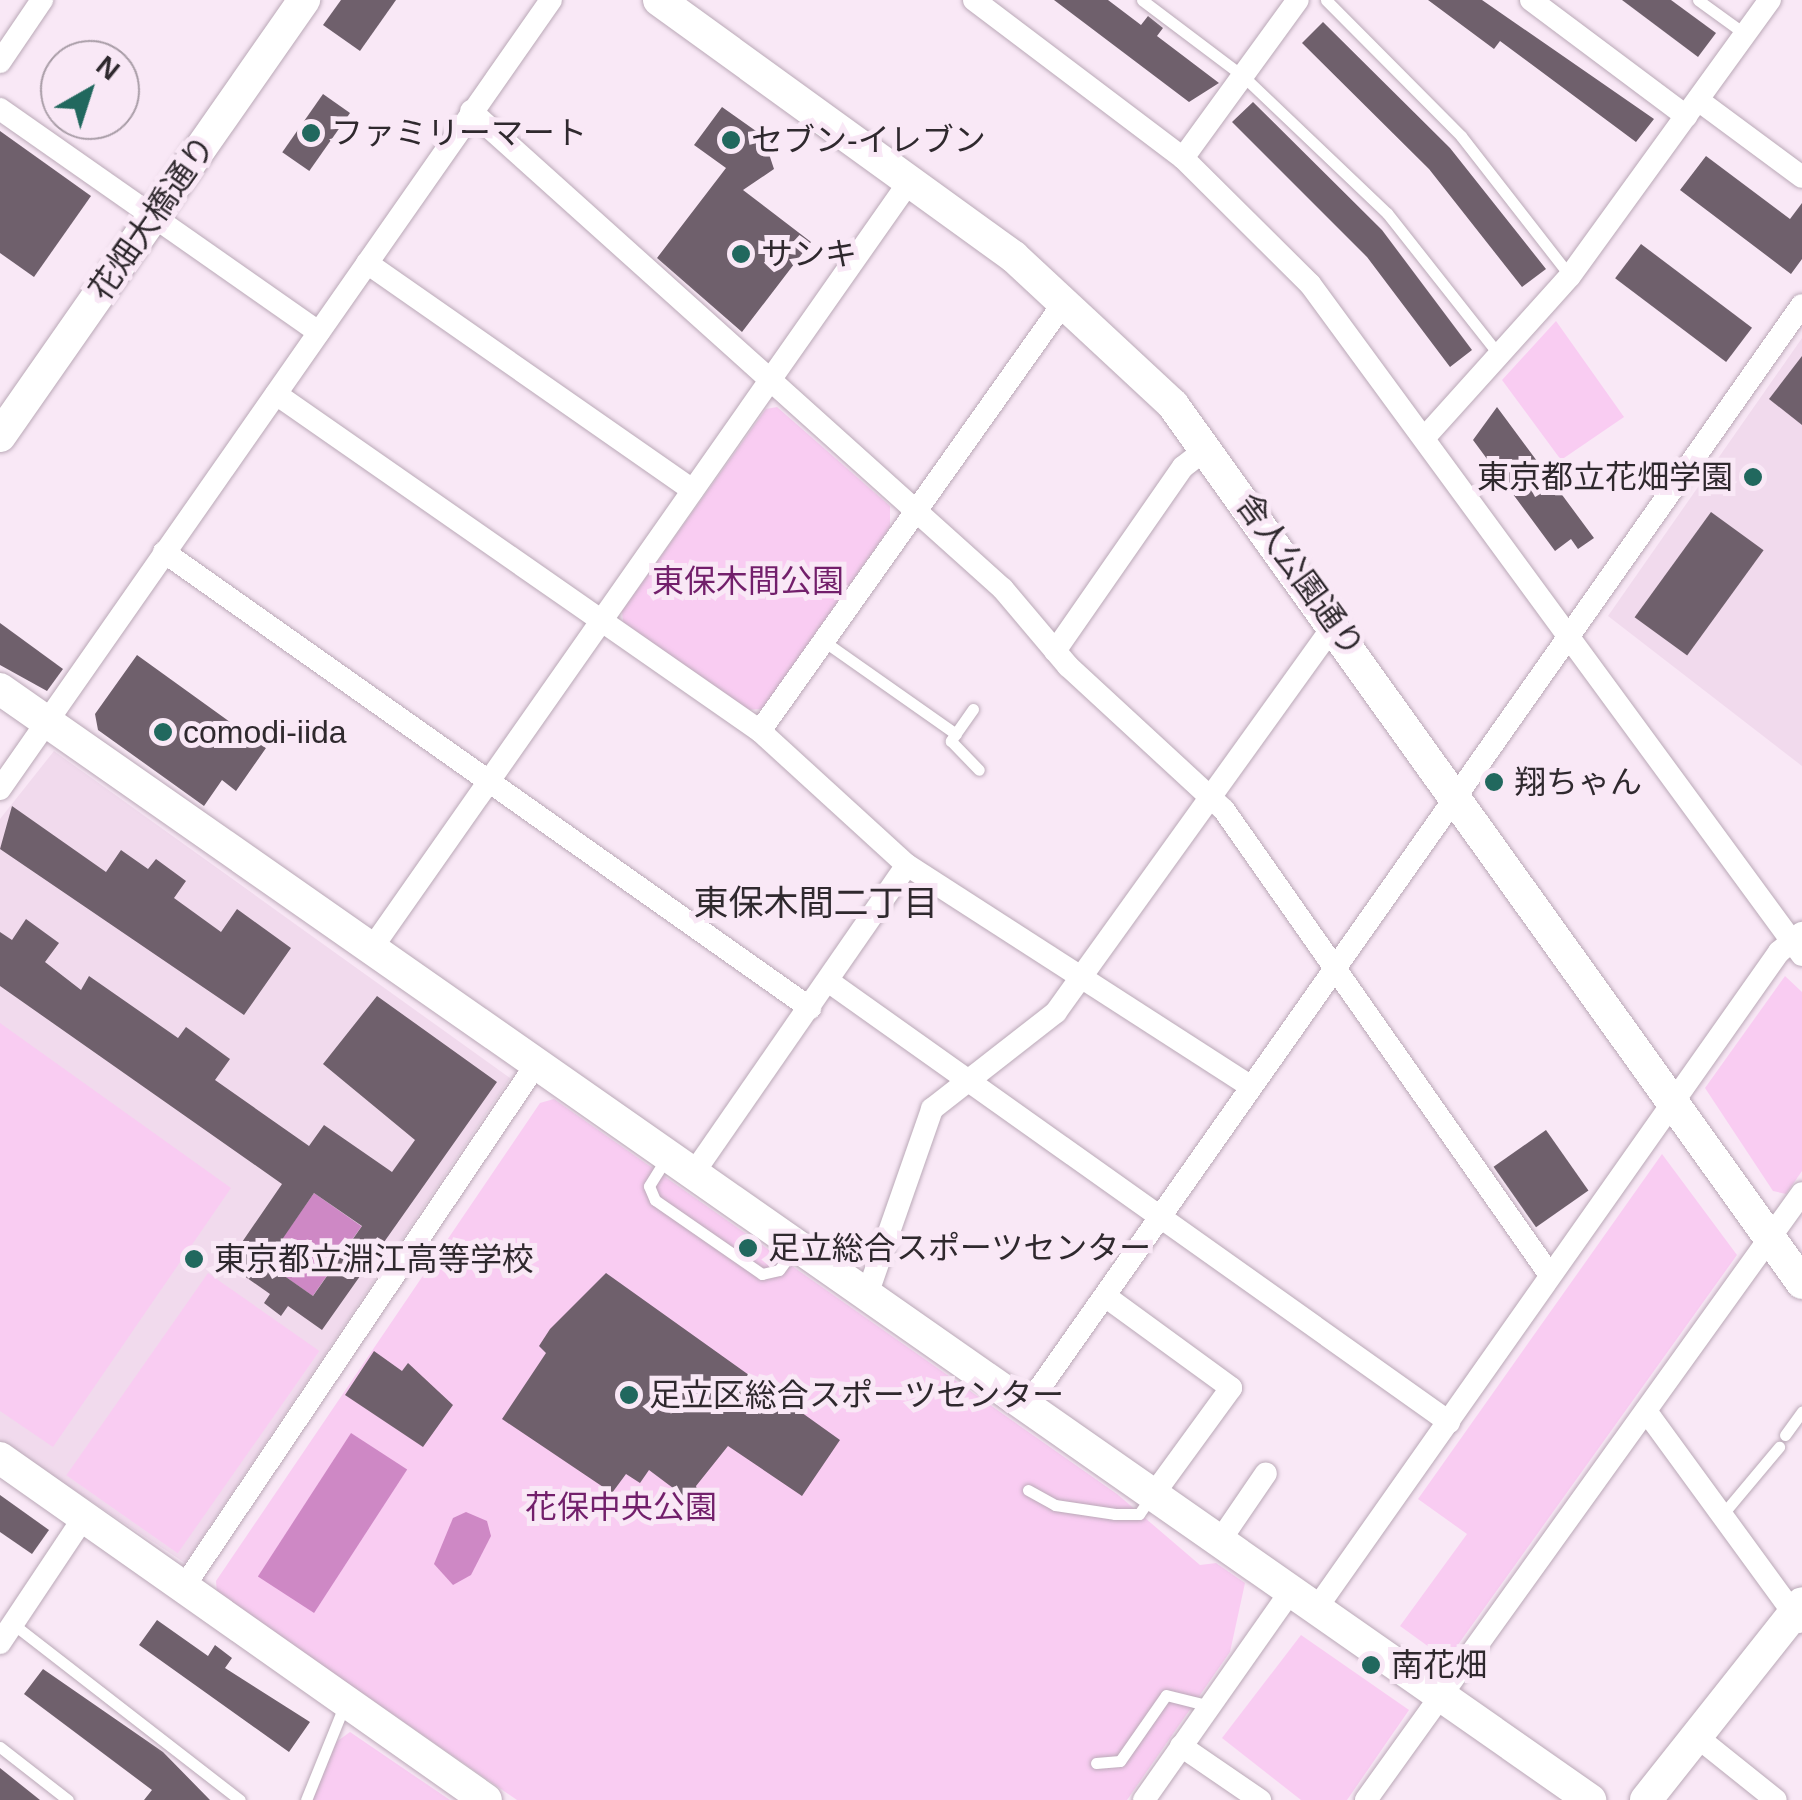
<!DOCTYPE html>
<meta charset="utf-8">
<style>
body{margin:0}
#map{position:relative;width:1802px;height:1800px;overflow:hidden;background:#f9e8f6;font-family:Arial,"Noto Sans JP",sans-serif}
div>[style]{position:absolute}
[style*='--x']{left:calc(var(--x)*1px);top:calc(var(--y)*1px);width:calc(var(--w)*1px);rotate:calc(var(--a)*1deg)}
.built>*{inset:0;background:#f1daed}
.green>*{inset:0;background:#f9ccf2;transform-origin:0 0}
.water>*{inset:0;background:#ce88c5;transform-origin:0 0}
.building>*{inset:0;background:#6f606c;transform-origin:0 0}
.roads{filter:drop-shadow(0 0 2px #baa9b7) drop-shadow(0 0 2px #baa9b7)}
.lane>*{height:11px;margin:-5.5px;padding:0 5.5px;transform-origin:5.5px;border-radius:5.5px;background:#fff}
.street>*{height:22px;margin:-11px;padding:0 11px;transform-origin:11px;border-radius:11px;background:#fff}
.secondary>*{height:32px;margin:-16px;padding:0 16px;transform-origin:16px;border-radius:16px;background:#fff}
.dots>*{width:28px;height:28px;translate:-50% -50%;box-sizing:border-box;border:5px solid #f9e8f6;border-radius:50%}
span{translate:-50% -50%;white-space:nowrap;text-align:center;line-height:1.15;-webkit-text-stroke:10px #f9e8f6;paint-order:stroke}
.poi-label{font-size:32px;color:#2f292e}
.left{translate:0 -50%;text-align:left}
.right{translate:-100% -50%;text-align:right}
.street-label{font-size:32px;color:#2f292e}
.park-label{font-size:32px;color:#721f6b}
.neighbourhood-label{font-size:35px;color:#2f292e}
.north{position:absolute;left:40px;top:40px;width:100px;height:100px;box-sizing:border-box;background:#f9e8f6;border:2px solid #a89ca6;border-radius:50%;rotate:39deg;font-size:28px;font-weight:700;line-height:40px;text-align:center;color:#2f292e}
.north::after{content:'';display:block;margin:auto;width:35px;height:45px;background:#21685e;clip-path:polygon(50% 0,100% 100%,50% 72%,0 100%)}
</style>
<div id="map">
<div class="built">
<div style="clip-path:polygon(1802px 338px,1802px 766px,1608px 616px)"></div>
<div style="clip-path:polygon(54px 751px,510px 1078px,185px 1563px,0 1441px,0 819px)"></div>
</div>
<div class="green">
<div style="clip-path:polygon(1556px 321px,1624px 417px,1561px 460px,1502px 380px)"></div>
<div style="clip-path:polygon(777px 407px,890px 506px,890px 527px,762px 709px,747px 710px,623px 622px,622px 611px,766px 409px)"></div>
<div style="clip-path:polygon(1785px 976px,1802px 992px,1802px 1171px,1786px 1194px,1773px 1191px,1705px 1088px)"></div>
<div style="clip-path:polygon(0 1023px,231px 1188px,53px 1447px,0 1411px)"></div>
<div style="clip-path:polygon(554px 1099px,1117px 1494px,1200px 1565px,1216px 1563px,1245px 1583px,1230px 1652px,1127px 1800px,517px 1800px,217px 1593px,216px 1581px,540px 1103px)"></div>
<div style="clip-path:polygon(1662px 1154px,1737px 1255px,1447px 1660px,1400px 1626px,1467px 1534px,1418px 1499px)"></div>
<div style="left:208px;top:1273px;width:136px;height:247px;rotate:35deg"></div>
<div style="clip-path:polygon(1301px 1635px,1409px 1710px,1347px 1800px,1301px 1800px,1222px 1738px)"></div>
<div style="clip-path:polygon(350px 1732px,450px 1800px,311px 1800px,332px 1745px)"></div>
</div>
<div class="water">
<div style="left:314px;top:1193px;width:58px;height:85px;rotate:35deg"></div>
<div style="left:351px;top:1433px;width:67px;height:171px;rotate:33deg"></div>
<div style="clip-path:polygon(466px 1512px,487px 1521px,491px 1536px,471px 1575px,453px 1585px,434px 1564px,453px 1518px)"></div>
</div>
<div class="building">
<div style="clip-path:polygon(341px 0,396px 0,360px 51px,323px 25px)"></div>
<div style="clip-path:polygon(1054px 0,1108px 0,1141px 25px,1148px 16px,1163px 28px,1157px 36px,1219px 83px,1189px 102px)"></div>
<div style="clip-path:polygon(1428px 0,1482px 0,1654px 119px,1636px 142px,1500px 41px,1494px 49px)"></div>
<div style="clip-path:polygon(1622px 0,1671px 0,1716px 33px,1698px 57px)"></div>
<div style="clip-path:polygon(1323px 22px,1450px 148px,1546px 269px,1522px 287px,1429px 169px,1302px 43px)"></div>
<div style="left:323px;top:94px;width:33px;height:71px;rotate:35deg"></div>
<div style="clip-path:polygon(1253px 102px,1382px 230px,1472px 350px,1450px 367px,1367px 257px,1232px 122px)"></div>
<div style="clip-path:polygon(722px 107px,763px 136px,774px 169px,743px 190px,811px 242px,742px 332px,657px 258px,726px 168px,694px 145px)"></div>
<div style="clip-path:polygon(0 131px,91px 196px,34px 277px,0 253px)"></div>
<div style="clip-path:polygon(1706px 156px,1790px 219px,1802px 203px,1802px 259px,1791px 274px,1680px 190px)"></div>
<div style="left:1641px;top:244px;width:139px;height:43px;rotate:37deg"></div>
<div style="clip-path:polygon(1802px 356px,1802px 425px,1769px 399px)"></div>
<div style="clip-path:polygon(1497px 407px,1594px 538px,1578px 549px,1571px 539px,1555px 551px,1473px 440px)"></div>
<div style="left:1711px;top:512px;width:65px;height:130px;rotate:36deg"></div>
<div style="clip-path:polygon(0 623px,63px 669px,47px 691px,0 665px)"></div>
<div style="clip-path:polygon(137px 655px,266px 748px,236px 791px,222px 780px,204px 806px,98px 730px,95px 714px)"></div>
<div style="clip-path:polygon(12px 806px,106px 872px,121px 850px,148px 869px,156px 859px,186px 881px,174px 898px,221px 932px,237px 909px,291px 948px,244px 1015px,0 849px)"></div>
<div style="clip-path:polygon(evenodd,26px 919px,59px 943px,45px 962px,81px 990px,89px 976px,178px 1038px,186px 1027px,230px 1059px,215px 1080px,309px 1146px,324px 1125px,392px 1172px,415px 1140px,323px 1064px,377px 996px,497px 1082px,322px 1330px,288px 1306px,281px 1316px,264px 1303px,270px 1294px,227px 1264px,282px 1184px,0 986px,0 932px,12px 940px,26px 919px,314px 1193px,362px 1226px,313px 1296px,266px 1263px,314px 1193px)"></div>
<div style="left:1546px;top:1130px;width:74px;height:64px;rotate:55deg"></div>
<div style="clip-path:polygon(606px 1273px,840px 1440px,802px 1496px,728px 1446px,696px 1486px,703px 1511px,683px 1516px,677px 1491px,649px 1470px,640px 1483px,626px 1474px,612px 1493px,502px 1419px,546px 1353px,539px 1346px,550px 1329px)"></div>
<div style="clip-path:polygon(374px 1351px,402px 1371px,408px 1363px,453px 1405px,423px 1447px,345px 1395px)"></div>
<div style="clip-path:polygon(0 1495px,49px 1530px,32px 1554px,0 1532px)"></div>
<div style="clip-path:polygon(157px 1620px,208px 1656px,215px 1645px,232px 1658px,225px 1668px,310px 1722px,289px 1752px,139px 1645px)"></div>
<div style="clip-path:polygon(43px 1669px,163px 1752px,210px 1800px,144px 1800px,152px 1790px,24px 1694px)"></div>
<div style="clip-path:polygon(0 1768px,40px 1800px,0 1800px)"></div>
</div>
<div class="roads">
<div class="lane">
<div style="--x:1142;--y:0;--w:126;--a:37"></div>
<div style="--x:1243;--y:76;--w:199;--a:43.6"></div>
<div style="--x:1387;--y:213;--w:181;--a:51.7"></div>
<div style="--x:1326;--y:0;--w:192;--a:45.2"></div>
<div style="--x:1461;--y:136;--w:177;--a:52.1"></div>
<div style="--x:1698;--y:0;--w:58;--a:35.9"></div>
<div style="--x:825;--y:642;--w:160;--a:35.1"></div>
<div style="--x:973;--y:709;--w:39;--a:125"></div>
<div style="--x:951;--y:741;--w:40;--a:46"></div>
<div style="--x:667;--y:1157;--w:34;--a:122"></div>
<div style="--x:649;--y:1186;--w:15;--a:67"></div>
<div style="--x:655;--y:1200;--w:130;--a:34.7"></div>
<div style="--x:762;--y:1274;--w:17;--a:-13"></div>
<div style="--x:779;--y:1270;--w:29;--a:-54"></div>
<div style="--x:1785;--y:1435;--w:29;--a:-54"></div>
<div style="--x:1028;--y:1490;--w:31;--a:29"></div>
<div style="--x:1055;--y:1505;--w:61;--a:8.5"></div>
<div style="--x:1115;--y:1514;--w:24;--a:0"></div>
<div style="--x:1139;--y:1514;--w:19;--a:-55"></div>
<div style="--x:1722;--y:1515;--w:89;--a:-50"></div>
<div style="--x:13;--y:1624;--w:287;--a:37.8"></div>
<div style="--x:0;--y:1747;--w:86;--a:37.9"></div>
<div style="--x:1096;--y:1763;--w:24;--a:-5"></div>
<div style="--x:1120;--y:1761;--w:80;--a:-55.1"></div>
<div style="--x:1166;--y:1695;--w:45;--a:14"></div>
<div style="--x:306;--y:1800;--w:101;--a:-68"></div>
</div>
<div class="street">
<div style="--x:974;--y:0;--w:262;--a:37.1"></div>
<div style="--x:1183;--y:158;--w:179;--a:44.8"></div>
<div style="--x:1310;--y:284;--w:832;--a:53.75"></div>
<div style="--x:1531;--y:0;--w:194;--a:36.8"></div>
<div style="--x:0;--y:62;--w:75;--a:-55.9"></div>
<div style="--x:1698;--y:100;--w:129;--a:36.5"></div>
<div style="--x:0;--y:109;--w:389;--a:35"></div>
<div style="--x:471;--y:111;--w:715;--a:41.94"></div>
<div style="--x:1003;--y:589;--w:101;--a:49.8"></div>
<div style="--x:1068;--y:666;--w:212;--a:42.7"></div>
<div style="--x:1224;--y:810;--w:568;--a:54.97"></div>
<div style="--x:1183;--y:158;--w:195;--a:-54"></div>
<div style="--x:367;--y:263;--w:397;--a:34.9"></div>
<div style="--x:276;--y:394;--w:590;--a:34.85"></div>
<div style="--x:760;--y:731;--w:199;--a:42.4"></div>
<div style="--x:907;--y:865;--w:409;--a:32.8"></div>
<div style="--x:1426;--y:436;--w:215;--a:-48"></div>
<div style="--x:1570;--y:276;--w:341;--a:-54.1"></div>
<div style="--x:164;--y:552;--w:791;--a:35.22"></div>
<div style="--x:1055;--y:651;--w:224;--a:-55.2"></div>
<div style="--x:1183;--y:467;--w:31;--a:-38"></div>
<div style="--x:760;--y:731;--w:527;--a:-54.65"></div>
<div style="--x:0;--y:789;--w:962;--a:-55.07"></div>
<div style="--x:372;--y:948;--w:935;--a:-54.97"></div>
<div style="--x:828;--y:981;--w:762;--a:35.38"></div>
<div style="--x:695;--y:1171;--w:372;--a:-55.3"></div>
<div style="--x:868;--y:1292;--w:194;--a:-70.7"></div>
<div style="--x:932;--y:1109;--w:157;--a:-38"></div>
<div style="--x:1056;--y:1012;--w:478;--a:-54.3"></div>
<div style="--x:1105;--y:1296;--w:156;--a:36.1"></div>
<div style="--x:1231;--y:1388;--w:132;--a:126.1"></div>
<div style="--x:1027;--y:1406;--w:1346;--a:-54.86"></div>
<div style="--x:1646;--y:1411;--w:261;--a:53.9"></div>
<div style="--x:1219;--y:1542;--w:83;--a:-55.7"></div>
<div style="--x:183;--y:1588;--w:633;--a:-56.01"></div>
<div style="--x:1316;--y:1609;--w:804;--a:-54.83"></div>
<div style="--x:1779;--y:952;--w:30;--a:-40"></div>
<div style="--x:0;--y:1643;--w:151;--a:-56.3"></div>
<div style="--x:1696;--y:1736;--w:102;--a:38.7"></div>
<div style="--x:1181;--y:1746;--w:96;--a:34.4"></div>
<div style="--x:1144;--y:1800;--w:254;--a:-54.9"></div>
<div style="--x:1366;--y:1800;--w:747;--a:-54.31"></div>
</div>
<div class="secondary">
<div style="--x:659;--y:0;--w:438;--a:35.9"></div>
<div style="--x:1014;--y:257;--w:217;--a:42.9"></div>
<div style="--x:1173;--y:405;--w:1080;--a:54.38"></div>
<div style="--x:0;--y:436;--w:532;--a:-55.11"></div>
<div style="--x:0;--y:689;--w:1940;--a:34.94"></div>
<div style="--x:0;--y:1458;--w:594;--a:35.13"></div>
<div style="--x:1646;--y:1800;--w:251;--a:-51.6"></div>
</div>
</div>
<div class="dots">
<div style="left:311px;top:133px;background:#21685e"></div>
<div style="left:731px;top:140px;background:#21685e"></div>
<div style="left:741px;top:254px;background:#21685e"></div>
<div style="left:1753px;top:477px;background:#21685e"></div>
<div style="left:163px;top:732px;background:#21685e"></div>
<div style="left:1494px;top:782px;background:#21685e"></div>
<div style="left:748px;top:1248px;background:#21685e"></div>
<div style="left:194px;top:1259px;background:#21685e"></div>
<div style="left:629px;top:1395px;background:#21685e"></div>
<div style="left:1371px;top:1665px;background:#21685e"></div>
</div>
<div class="poi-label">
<span class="left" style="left:331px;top:133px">ファミリーマート</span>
<span class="left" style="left:751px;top:140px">セブン-イレブン</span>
<span class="left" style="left:761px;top:254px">サンキ</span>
<span class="right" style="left:1733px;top:477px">東京都立花畑学園</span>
<span class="left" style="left:183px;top:732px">comodi-iida</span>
<span class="left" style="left:1514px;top:782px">翔ちゃん</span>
<span class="left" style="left:768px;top:1248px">足立総合スポーツセンター</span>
<span class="left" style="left:214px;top:1259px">東京都立淵江高等学校</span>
<span class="left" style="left:649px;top:1395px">足立区総合スポーツセンター</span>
<span class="left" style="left:1391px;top:1665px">南花畑</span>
</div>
<div class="street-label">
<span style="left:152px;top:218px;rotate:-55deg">花畑大橋通り</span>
<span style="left:1300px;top:575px;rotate:54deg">舎人公園通り</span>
</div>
<div class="park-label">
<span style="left:748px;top:581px">東保木間公園</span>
<span style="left:621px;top:1507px">花保中央公園</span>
</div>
<div class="neighbourhood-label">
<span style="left:816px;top:903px">東保木間二丁目</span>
</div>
<div class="north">N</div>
</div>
